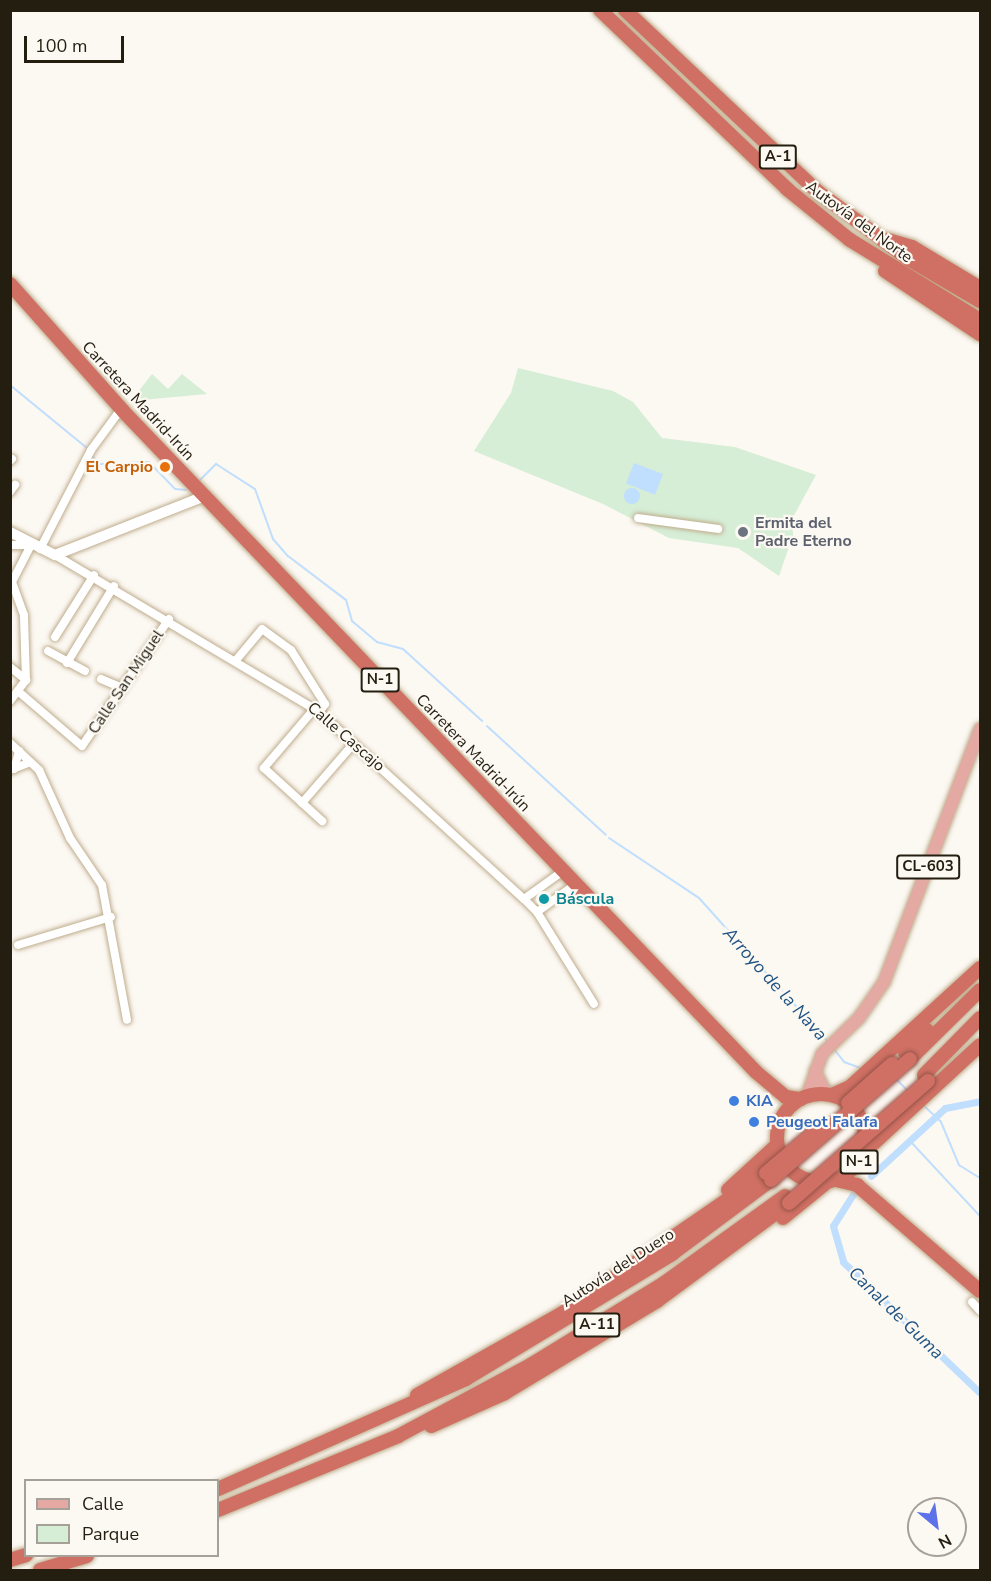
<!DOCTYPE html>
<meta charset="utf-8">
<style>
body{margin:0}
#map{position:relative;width:991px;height:1581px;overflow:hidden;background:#fcf8f2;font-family:"Nunito Sans",sans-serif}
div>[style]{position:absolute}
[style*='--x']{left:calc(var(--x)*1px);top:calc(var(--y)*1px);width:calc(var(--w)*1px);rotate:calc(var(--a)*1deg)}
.green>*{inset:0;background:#d6eed6}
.water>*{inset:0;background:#c0defd;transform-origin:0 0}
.round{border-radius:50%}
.stream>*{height:2px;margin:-1px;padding:0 1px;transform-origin:1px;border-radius:1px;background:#c0defd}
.canal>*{height:7px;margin:-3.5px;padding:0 3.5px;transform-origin:3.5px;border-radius:3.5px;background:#c0defd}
.roads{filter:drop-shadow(0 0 2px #bfad8d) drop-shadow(0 0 2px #bfad8d)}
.street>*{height:8px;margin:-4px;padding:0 4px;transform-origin:4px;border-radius:4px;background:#fff}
.secondary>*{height:10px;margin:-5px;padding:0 5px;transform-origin:5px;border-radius:5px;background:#fff}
.primary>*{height:12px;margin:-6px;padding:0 6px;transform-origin:6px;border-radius:6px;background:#e3a9a2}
.highway>*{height:14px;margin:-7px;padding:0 7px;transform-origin:7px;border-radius:7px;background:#d07064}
.highway>.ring{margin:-7px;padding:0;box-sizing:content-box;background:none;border:14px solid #d07064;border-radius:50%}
.bridges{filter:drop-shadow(0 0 2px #945347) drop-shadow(0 0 2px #945347)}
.highway-bridge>*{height:14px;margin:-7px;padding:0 7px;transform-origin:7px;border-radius:7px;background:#d07064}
.dots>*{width:16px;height:16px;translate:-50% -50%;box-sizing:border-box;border:3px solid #fcf8f2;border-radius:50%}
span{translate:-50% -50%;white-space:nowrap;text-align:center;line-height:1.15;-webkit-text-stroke:4.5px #fcf8f2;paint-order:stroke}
.shield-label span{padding:2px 4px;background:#fcf8f2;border:2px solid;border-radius:4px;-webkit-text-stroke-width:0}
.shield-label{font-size:15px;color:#241e11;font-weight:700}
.street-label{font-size:16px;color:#241e11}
.food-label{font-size:16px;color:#c56008;font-weight:700}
.right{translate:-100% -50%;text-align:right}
.worship-label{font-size:16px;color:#5b616d;font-weight:700}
.left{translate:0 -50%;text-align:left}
.culture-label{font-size:16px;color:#0d838f;font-weight:700}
.shop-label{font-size:16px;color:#366cbe;font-weight:700}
.water-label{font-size:18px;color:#1f5383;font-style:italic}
.frame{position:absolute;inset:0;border:12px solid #241e11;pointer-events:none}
.legend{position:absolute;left:24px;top:1479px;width:195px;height:78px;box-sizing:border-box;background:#fcf8f2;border:2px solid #a6a198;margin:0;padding:8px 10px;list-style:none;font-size:18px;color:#241e11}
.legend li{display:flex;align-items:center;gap:12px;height:30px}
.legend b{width:30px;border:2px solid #a6a198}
.north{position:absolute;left:907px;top:1497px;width:60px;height:60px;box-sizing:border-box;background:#fcf8f2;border:2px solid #a6a198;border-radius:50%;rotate:151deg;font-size:16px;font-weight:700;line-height:24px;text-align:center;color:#241e11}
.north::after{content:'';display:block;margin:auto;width:21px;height:27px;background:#5d71e8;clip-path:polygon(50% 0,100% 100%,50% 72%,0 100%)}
.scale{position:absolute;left:24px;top:36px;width:100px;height:27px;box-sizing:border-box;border:3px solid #241e11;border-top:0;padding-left:8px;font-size:18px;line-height:21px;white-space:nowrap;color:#241e11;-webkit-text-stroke:4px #fcf8f2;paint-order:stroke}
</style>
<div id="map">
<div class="green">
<div style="clip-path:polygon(518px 368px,613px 391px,633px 402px,662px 438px,735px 447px,816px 475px,792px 519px,793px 535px,779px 576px,738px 548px,669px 538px,603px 504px,474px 451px,511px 393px)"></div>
<div style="clip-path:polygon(152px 374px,168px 389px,182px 374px,207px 394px,131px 401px)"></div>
</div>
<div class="water">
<div style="left:634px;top:463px;width:31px;height:22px;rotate:21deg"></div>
<div class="round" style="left:624px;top:488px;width:16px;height:16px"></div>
</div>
<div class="stream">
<div style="--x:10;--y:385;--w:99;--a:39.3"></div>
<div style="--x:91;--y:455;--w:13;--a:45"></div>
<div style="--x:100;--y:464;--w:49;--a:-2.3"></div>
<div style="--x:149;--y:462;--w:37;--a:46"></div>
<div style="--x:175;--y:489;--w:11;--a:5"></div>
<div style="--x:200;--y:480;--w:23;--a:-45"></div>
<div style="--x:216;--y:464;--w:46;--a:32.7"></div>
<div style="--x:255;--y:489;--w:53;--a:70.2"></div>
<div style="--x:273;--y:539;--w:23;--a:49"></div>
<div style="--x:288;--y:556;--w:73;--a:37.2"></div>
<div style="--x:346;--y:600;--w:22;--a:74"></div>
<div style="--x:352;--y:621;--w:33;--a:40"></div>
<div style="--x:377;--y:642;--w:27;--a:15"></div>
<div style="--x:403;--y:649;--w:107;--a:42.3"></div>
<div style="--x:487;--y:726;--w:161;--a:42.5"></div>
<div style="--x:609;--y:838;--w:108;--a:33.7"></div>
<div style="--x:699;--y:898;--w:195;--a:48.1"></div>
<div style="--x:834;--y:1049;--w:16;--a:52"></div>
<div style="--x:844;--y:1062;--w:20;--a:20"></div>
<div style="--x:896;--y:1079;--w:18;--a:45"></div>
<div style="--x:922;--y:1104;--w:26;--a:43"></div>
<div style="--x:941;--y:1122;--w:47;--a:67.3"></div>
<div style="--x:959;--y:1165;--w:25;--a:32"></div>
<div style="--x:910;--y:1141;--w:103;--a:47"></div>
</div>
<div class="canal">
<div style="--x:871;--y:1176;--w:100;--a:-42.6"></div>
<div style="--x:945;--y:1108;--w:36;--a:-11"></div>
<div style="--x:855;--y:1191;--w:41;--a:122.2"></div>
<div style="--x:833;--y:1226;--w:37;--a:74"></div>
<div style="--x:843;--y:1262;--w:190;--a:43.7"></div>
</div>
<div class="roads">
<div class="street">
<div style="--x:10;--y:461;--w:3;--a:-45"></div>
<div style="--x:10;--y:492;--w:9;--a:-54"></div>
<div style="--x:638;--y:518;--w:81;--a:7.8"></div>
<div style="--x:10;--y:545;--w:21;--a:0"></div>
<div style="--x:40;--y:549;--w:111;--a:-62.7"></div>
<div style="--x:91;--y:450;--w:51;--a:-53.8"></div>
<div style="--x:55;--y:555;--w:307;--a:30.7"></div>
<div style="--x:319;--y:712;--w:277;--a:42.4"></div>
<div style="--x:524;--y:899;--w:48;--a:-35.7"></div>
<div style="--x:55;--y:637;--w:73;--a:-57.8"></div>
<div style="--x:48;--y:651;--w:42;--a:28.4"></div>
<div style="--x:237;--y:659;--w:39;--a:-50"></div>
<div style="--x:262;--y:629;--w:36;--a:36"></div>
<div style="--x:291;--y:650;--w:64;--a:57.8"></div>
<div style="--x:325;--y:704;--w:10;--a:127"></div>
<div style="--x:67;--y:663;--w:90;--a:-58.6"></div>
<div style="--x:10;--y:667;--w:21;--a:39"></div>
<div style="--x:101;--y:679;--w:23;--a:23"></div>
<div style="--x:19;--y:692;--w:83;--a:40.6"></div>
<div style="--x:82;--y:746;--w:154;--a:-55.6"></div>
<div style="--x:10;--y:701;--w:26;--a:-53"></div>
<div style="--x:26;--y:680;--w:65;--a:-91.8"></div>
<div style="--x:24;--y:615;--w:35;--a:-110"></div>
<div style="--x:12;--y:582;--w:42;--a:-62.8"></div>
<div style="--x:315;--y:708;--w:79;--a:130.4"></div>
<div style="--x:264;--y:768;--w:79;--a:42.4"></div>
<div style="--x:10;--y:743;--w:40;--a:43"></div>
<div style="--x:39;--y:770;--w:75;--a:65.5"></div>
<div style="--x:70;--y:838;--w:57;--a:55.8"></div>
<div style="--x:102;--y:885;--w:137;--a:79.5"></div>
<div style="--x:14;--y:769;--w:19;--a:-74"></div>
<div style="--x:10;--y:770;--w:22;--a:-21"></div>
<div style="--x:302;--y:803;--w:79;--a:-49.1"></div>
<div style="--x:524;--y:899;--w:18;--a:45"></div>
<div style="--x:537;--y:912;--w:48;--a:-35.7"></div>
<div style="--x:537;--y:912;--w:108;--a:58.2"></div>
<div style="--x:18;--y:945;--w:97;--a:-16.8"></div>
<div style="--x:972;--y:1302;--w:12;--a:48"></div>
</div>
<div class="secondary">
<div style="--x:10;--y:532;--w:51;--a:27.1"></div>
<div style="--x:55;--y:555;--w:161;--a:-21.5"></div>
</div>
<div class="primary">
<div style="--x:815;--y:1071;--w:25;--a:64"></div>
<div style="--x:807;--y:1096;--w:45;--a:-70.3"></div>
<div style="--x:822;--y:1054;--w:52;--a:-44.2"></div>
<div style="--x:859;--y:1018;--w:44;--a:-55.2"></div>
<div style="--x:884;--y:982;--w:271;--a:-69.2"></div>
</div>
<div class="highway">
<div style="--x:600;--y:10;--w:259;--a:43.7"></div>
<div style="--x:787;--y:189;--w:81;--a:39"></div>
<div style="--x:850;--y:240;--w:153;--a:31.6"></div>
<div style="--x:625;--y:10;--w:265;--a:43.3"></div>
<div style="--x:818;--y:192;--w:114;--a:36.5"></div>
<div style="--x:910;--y:260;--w:81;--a:30.4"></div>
<div style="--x:888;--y:240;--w:25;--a:16"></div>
<div style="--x:912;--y:247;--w:79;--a:31.1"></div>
<div style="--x:885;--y:271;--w:114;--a:33.6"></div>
<div style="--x:10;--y:284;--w:171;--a:48.3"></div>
<div style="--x:124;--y:412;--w:914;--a:46.24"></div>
<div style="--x:756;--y:1072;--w:39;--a:40"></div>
<div style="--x:786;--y:1097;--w:15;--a:8"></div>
<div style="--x:905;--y:1052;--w:31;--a:-45"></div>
<div style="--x:910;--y:1059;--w:98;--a:-44.6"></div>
<div style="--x:924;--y:1075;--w:80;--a:-45.5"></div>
<div class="ring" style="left:777px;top:1094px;width:74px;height:74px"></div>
<div style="--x:832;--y:1095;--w:20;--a:-24"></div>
<div style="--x:850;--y:1087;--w:176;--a:-42.5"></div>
<div style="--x:863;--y:1153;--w:159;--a:-42.7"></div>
<div style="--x:836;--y:1180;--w:22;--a:13"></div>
<div style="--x:857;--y:1185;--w:162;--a:40.8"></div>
<div style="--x:728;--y:1190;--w:67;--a:-42.6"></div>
<div style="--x:783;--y:1218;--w:55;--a:-39.1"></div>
<div style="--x:417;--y:1395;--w:165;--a:-29.4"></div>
<div style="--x:561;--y:1314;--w:249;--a:-34.5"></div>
<div style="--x:431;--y:1426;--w:81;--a:-24"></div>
<div style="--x:505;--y:1393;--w:178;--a:-31.2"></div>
<div style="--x:657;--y:1301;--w:163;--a:-36.5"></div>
<div style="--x:218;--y:1489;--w:271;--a:-23.9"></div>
<div style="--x:466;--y:1379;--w:241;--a:-31.2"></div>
<div style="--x:672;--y:1254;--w:124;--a:-36.8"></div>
<div style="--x:218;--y:1510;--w:195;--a:-22.3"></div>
<div style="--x:398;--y:1436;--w:152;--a:-28.2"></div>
<div style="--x:532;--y:1364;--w:155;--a:-31.5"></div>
<div style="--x:664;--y:1283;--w:149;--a:-35.7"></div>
<div style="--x:10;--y:1560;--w:17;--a:-17"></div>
<div style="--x:40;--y:1570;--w:49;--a:-16.6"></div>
</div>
</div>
<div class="bridges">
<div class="highway-bridge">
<div style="--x:848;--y:1103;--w:59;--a:-41.6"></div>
<div style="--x:766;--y:1173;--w:65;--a:-40"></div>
<div style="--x:771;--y:1180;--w:184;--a:-41"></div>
<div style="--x:789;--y:1203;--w:185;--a:-41.3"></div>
</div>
</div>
<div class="dots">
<div style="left:165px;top:467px;background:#e8710a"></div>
<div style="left:743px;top:532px;background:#6b7280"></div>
<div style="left:544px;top:899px;background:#0f9aa8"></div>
<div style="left:734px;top:1101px;background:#3f7fe0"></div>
<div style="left:754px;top:1122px;background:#3f7fe0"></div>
</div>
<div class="shield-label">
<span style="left:778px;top:157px">A-1</span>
<span style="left:380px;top:680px">N-1</span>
<span style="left:928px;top:867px">CL-603</span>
<span style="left:859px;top:1162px">N-1</span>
<span style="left:597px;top:1325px">A-11</span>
</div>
<div class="street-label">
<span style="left:859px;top:222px;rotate:36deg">Autovía del Norte</span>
<span style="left:138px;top:401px;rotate:47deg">Carretera Madrid-Irún</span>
<span style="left:126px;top:682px;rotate:-56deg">Calle San Miguel</span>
<span style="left:346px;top:737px;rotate:41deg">Calle Cascajo</span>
<span style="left:473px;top:753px;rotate:46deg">Carretera Madrid-Irún</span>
<span style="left:618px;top:1268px;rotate:-33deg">Autovía del Duero</span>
</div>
<div class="food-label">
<span class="right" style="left:153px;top:467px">El Carpio</span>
</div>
<div class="worship-label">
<span class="left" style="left:755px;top:532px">Ermita del<br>Padre Eterno</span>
</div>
<div class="culture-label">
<span class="left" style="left:556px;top:899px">Báscula</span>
</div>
<div class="shop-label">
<span class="left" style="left:746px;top:1101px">KIA</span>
<span class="left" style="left:766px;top:1122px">Peugeot Falafa</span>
</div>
<div class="water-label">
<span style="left:775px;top:984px;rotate:48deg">Arroyo de la Nava</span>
<span style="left:896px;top:1313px;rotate:44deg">Canal de Guma</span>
</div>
<div class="frame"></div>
<ul class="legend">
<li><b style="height:8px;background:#e3a9a2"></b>Calle</li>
<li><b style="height:16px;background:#d6eed6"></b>Parque</li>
</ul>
<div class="north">N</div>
<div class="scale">100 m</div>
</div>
